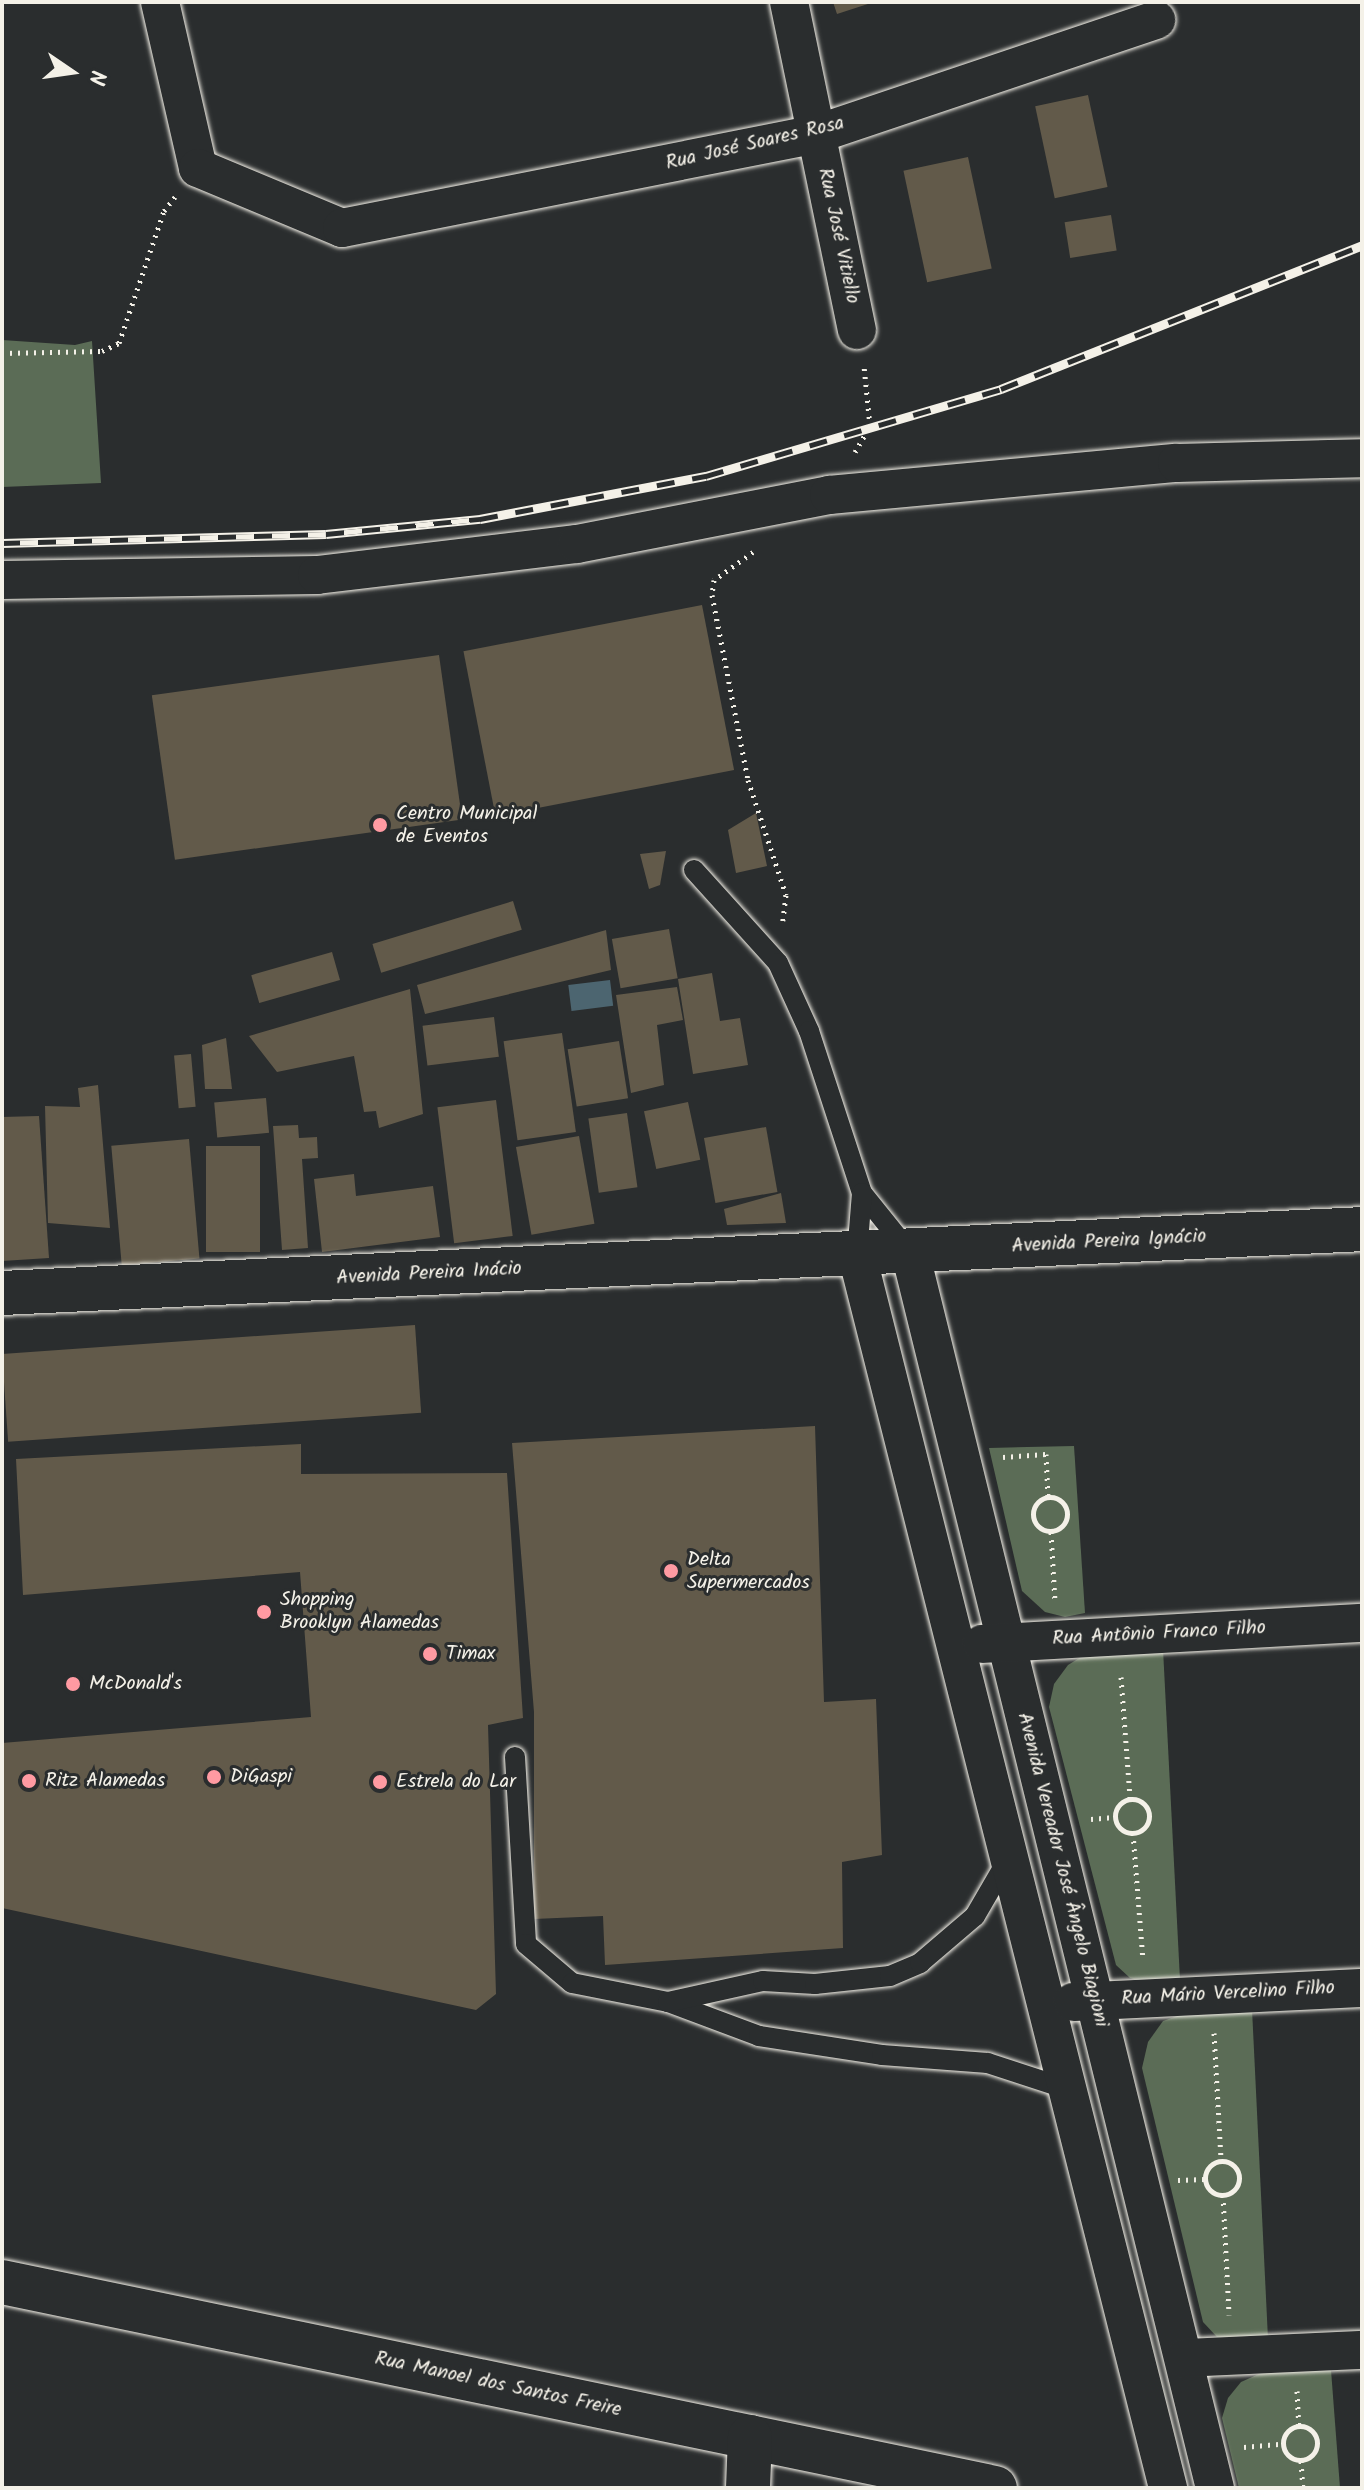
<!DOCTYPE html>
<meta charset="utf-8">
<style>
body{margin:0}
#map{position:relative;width:1364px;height:2490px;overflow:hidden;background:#2a2d2e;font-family:Kalam,sans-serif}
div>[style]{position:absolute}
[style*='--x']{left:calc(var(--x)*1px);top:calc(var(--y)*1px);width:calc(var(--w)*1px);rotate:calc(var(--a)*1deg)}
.green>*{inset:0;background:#5b6c56}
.water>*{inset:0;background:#4c6570;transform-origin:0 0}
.building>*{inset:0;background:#625a4a;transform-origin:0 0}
.path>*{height:5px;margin-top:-2.5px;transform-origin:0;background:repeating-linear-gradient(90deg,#f4f1e8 0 2px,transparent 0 8px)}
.path>.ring{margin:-2.5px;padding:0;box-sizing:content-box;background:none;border:5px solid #f4f1e8;border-radius:50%}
.roads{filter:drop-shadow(0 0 2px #f4f1e8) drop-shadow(0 0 2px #f4f1e8)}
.lane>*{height:20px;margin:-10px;padding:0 10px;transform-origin:10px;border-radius:10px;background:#2a2d2e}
.street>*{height:38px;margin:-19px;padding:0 19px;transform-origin:19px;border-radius:19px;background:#2a2d2e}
.secondary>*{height:44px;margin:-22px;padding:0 22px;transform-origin:22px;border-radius:22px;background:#2a2d2e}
.rail>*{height:9px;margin-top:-4.5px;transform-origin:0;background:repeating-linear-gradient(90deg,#2a2d2e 0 18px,#f4f1e8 0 36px);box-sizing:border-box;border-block:2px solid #f4f1e8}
.dots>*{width:22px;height:22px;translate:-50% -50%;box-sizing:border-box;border:4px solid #2a2d2e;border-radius:50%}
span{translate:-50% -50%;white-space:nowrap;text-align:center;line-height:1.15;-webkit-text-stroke:6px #2a2d2e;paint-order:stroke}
.street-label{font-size:20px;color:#f4f1e8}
.poi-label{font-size:20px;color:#f4f1e8}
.left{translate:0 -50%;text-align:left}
.frame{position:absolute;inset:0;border:4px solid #f4f1e8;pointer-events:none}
.north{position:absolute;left:32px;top:32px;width:80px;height:80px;-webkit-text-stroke:6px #2a2d2e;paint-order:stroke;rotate:103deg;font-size:22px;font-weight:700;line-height:32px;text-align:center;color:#f4f1e8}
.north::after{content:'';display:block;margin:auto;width:28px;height:36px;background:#f4f1e8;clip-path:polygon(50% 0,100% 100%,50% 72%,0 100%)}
</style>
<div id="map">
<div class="green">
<div style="clip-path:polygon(2px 340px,75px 345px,92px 341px,101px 483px,2px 487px)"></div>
<div style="clip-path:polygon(1074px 1446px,1085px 1613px,1065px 1617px,1045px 1612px,1022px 1591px,989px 1448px)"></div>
<div style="clip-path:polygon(1163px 1649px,1180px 1980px,1148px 1983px,1130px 1978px,1116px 1965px,1049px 1707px,1054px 1684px,1068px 1665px,1089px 1652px)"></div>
<div style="clip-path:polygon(1252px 2009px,1268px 2339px,1237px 2341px,1217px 2337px,1203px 2322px,1142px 2068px,1148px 2042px,1163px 2021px,1183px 2014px)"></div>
<div style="clip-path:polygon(1331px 2370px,1340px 2488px,1239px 2488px,1222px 2418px,1228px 2398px,1241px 2382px,1261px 2373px)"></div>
</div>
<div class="water">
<div style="left:610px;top:980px;width:26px;height:42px;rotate:83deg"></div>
</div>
<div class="building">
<div style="clip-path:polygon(833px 2px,871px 2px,871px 3px,837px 14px)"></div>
<div style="left:1088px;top:95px;width:94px;height:54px;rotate:78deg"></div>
<div style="left:968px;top:157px;width:114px;height:66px;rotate:78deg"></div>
<div style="left:1111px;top:215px;width:36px;height:47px;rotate:81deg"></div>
<div style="left:702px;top:605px;width:168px;height:243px;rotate:79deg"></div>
<div style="left:439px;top:655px;width:166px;height:290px;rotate:82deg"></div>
<div style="clip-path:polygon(756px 813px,767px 866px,736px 873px,728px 830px)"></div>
<div style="clip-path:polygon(666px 851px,660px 885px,649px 889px,640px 854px)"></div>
<div style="left:513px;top:901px;width:30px;height:147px;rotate:73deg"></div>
<div style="left:669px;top:929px;width:50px;height:58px;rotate:80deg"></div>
<div style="clip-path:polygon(606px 930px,611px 970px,425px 1014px,417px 985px)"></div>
<div style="left:332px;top:952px;width:29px;height:84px;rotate:74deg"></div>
<div style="clip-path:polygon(712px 973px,720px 1021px,740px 1018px,748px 1065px,693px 1074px,678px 979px)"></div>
<div style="clip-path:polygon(677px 987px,683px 1020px,657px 1025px,664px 1085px,631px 1093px,616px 995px)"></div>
<div style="clip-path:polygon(410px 989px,423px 1114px,379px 1128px,376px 1111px,364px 1112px,354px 1056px,277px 1072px,249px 1036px)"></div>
<div style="left:494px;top:1017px;width:40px;height:72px;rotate:83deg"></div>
<div style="left:562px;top:1033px;width:100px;height:59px;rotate:82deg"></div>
<div style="clip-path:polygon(226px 1038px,232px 1089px,205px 1089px,202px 1045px)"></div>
<div style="left:619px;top:1041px;width:58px;height:52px;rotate:81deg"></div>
<div style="left:191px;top:1054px;width:53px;height:17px;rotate:85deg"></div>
<div style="clip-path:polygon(98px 1085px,110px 1228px,48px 1223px,45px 1106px,80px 1107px,78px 1088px)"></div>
<div style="left:266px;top:1098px;width:35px;height:52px;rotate:85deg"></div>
<div style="left:496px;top:1100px;width:137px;height:59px;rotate:83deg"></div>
<div style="left:688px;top:1102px;width:59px;height:45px;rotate:78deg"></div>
<div style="left:627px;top:1113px;width:75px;height:39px;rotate:82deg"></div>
<div style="clip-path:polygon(39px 1116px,49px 1258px,2px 1261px,2px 1117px)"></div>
<div style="clip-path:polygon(298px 1125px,299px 1138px,317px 1137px,318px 1158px,302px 1159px,308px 1248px,282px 1250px,273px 1126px)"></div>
<div style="left:766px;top:1127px;width:66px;height:63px;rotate:80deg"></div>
<div style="left:579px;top:1136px;width:89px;height:64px;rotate:80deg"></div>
<div style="left:189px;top:1139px;width:120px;height:78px;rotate:85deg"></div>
<div style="left:206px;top:1146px;width:54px;height:106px"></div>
<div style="clip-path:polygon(354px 1174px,356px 1196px,433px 1186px,440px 1237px,322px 1252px,314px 1179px)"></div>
<div style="clip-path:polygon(781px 1193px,786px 1223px,727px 1225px,724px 1209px)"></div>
<div style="left:415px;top:1325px;width:88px;height:414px;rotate:86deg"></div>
<div style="clip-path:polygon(815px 1426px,824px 1702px,876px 1699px,882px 1855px,842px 1862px,843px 1948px,605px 1965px,603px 1916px,534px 1919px,534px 1712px,512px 1443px)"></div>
<div style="clip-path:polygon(301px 1444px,301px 1474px,507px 1473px,523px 1718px,488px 1725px,496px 1994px,476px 2010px,2px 1908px,2px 1743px,311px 1717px,300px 1572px,23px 1595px,16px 1459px)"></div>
</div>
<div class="path">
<div style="--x:2;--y:353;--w:100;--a:-1.1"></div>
<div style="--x:102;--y:351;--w:19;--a:-25"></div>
<div style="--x:119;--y:343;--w:139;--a:-71.2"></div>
<div style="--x:164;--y:211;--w:18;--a:-52"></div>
<div style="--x:855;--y:452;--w:30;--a:-60"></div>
<div style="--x:870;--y:426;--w:60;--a:-95.7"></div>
<div style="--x:753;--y:552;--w:48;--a:144.3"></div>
<div style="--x:714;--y:580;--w:15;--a:98"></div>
<div style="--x:712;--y:595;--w:188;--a:79"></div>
<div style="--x:748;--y:780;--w:121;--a:71.7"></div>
<div style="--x:786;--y:895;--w:26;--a:97"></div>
<div style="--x:1003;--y:1457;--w:43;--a:-4"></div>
<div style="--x:1046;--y:1454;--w:43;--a:87.3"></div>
<div class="ring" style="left:1033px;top:1497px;width:29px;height:29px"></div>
<div style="--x:1051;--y:1532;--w:70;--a:86.7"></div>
<div style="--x:1121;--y:1677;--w:121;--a:85.7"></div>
<div class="ring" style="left:1115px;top:1799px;width:29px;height:29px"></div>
<div style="--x:1091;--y:1819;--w:23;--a:-5"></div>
<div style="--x:1133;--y:1833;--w:127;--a:85.5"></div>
<div style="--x:1214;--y:2033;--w:127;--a:86.8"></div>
<div class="ring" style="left:1205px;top:2161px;width:29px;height:29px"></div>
<div style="--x:1178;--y:2180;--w:27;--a:-2"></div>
<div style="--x:1223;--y:2195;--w:120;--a:87.1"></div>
<div style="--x:1297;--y:2391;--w:35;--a:87"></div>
<div class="ring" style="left:1283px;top:2426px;width:29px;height:29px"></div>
<div style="--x:1244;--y:2447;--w:38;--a:-5"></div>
<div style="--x:1301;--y:2461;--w:27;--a:86"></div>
</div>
<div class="roads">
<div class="lane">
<div style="--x:694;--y:870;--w:125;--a:47.9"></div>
<div style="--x:778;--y:963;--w:75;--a:65.5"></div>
<div style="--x:809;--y:1031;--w:170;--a:71.9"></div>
<div style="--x:862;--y:1193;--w:72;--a:51.2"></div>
<div style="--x:857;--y:1255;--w:62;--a:-85.4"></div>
<div style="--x:515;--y:1757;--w:187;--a:86.6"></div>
<div style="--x:526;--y:1944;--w:60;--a:40.3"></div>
<div style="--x:572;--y:1983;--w:98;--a:11.2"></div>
<div style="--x:668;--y:2002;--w:97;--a:20.5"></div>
<div style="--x:759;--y:2036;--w:124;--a:8.8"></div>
<div style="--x:882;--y:2055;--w:106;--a:4.3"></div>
<div style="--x:988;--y:2063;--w:83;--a:18.2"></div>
<div style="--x:668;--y:2002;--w:97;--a:-12.5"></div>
<div style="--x:763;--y:1981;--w:52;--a:3.3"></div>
<div style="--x:815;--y:1984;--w:75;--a:-6.1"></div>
<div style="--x:890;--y:1976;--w:33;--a:-23"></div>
<div style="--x:920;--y:1963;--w:72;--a:-40.5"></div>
<div style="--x:975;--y:1916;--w:66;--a:-59.9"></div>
</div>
<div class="street">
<div style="--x:160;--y:2;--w:170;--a:77.1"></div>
<div style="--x:198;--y:168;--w:156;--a:22.6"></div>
<div style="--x:342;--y:228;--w:484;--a:-11.2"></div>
<div style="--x:817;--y:134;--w:358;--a:-18.6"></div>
<div style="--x:789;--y:2;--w:335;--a:78.3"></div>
<div style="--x:2;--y:580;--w:315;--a:-0.9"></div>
<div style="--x:317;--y:575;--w:262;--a:-6.8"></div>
<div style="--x:577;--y:544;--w:257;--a:-11"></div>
<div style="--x:829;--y:495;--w:349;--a:-5.3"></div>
<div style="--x:1177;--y:463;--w:185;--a:-1.5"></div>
<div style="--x:910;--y:1252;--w:1273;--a:76.14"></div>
<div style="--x:857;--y:1255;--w:1272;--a:75.84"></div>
<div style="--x:982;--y:1644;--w:381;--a:-3.2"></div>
<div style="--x:1073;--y:2002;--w:289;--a:-2.8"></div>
<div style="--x:1184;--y:2358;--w:178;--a:-2.6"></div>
</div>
<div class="secondary">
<div style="--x:2;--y:1293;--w:1362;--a:-2.69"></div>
<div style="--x:2;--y:2282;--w:1014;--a:11.72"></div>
<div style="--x:748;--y:2488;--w:51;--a:-87.8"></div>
</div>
</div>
<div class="rail">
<div style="--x:2;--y:543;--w:324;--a:-1.6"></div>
<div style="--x:326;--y:534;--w:155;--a:-5.6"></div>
<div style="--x:480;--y:519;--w:230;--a:-10.8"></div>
<div style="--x:706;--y:476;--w:308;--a:-16.4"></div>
<div style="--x:1001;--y:389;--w:389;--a:-21.7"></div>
</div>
<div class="dots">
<div style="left:380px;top:825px;background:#ff9aa2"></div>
<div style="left:671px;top:1571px;background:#ff9aa2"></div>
<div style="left:264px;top:1612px;background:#ff9aa2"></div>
<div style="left:430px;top:1654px;background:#ff9aa2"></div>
<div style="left:73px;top:1684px;background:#ff9aa2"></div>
<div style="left:214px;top:1777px;background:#ff9aa2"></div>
<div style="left:29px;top:1781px;background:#ff9aa2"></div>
<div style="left:380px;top:1782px;background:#ff9aa2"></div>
</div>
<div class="street-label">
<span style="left:755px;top:144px;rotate:-13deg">Rua José Soares Rosa</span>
<span style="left:838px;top:236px;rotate:78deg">Rua José Vitiello</span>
<span style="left:1109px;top:1242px;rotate:-3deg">Avenida Pereira Ignácio</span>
<span style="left:429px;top:1274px;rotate:-3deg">Avenida Pereira Inácio</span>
<span style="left:1159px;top:1634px;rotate:-3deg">Rua Antônio Franco Filho</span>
<span style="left:1062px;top:1870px;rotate:76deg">Avenida Vereador José Ângelo Biagioni</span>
<span style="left:1228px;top:1994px;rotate:-3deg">Rua Mário Vercelino Filho</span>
<span style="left:498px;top:2385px;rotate:12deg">Rua Manoel dos Santos Freire</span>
</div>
<div class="poi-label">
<span class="left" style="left:396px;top:826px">Centro Municipal<br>de Eventos</span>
<span class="left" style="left:687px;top:1572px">Delta<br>Supermercados</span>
<span class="left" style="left:280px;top:1612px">Shopping<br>Brooklyn Alamedas</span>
<span class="left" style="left:446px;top:1654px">Timax</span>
<span class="left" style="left:89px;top:1684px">McDonald's</span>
<span class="left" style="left:230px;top:1777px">DiGaspi</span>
<span class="left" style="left:45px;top:1781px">Ritz Alamedas</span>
<span class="left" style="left:396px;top:1782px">Estrela do Lar</span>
</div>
<div class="frame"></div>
<div class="north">N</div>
</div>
